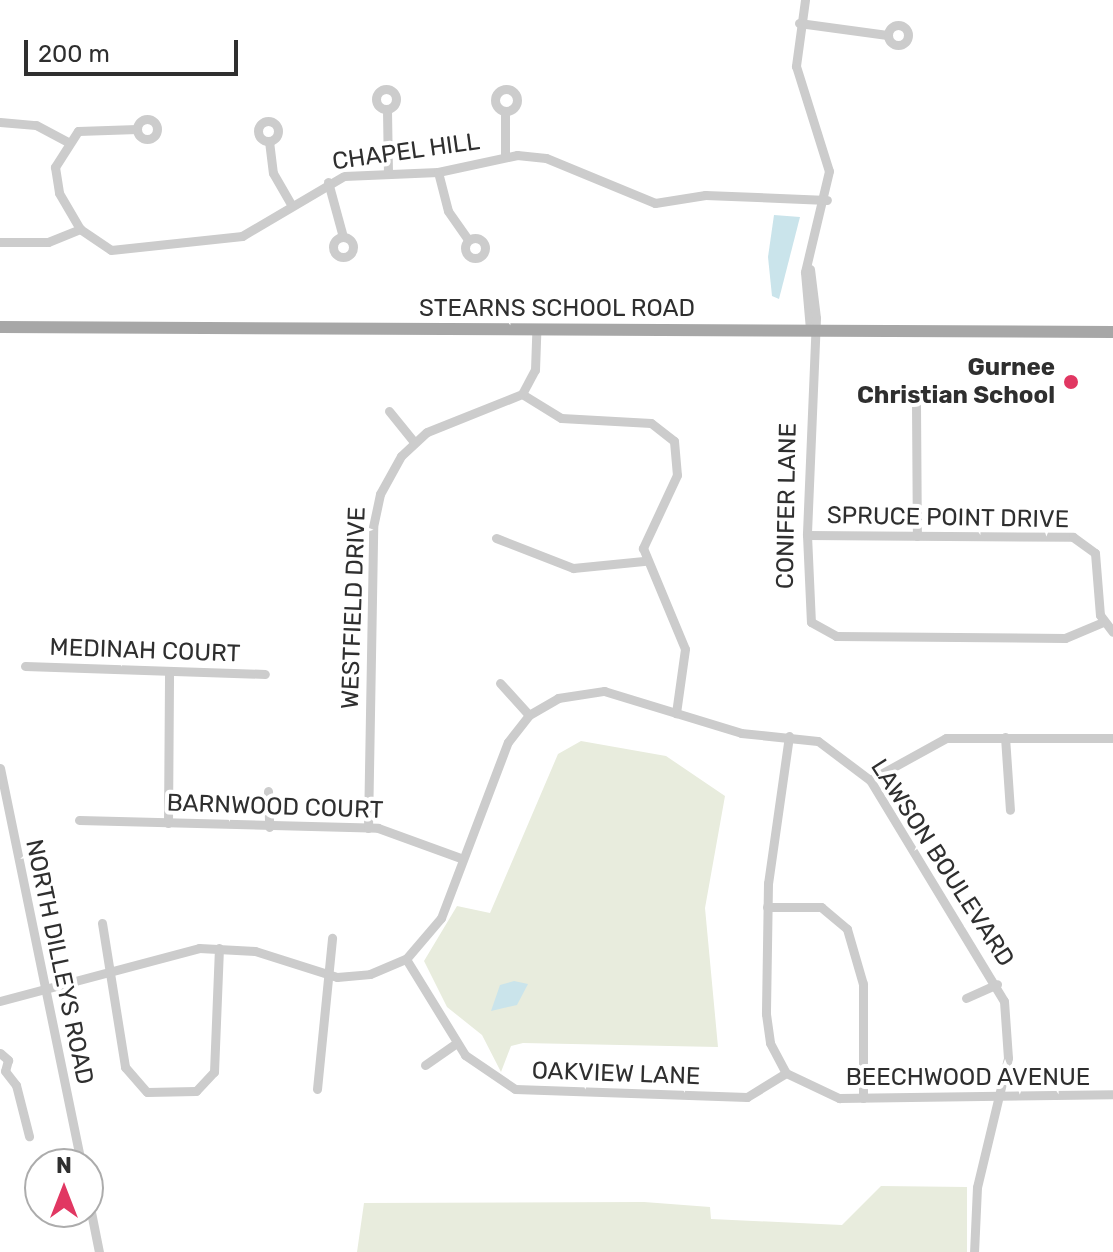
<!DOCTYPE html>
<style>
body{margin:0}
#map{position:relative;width:1113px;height:1252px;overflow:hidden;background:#fff;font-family:Rubik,sans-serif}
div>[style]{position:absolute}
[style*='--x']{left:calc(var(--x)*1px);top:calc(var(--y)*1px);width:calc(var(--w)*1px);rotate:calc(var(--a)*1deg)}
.green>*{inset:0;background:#e8ecdd}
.water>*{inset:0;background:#cae4eb}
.minor>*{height:9px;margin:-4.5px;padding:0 4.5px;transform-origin:4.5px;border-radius:4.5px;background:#ccc}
.minor>.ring{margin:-4.5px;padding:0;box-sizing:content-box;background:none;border:9px solid #ccc;border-radius:50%}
.major>*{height:12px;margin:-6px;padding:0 6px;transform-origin:6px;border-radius:6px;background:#a7a7a7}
.dots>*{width:22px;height:22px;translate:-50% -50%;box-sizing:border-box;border:4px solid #fff;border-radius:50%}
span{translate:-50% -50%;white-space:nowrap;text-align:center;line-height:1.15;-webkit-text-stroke:8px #fff;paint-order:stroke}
.street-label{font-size:24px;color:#2f2f2f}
.poi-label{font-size:24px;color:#2f2f2f;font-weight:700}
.right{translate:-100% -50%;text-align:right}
.north{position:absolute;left:24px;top:1148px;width:80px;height:80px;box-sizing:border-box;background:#fff;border:2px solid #acacac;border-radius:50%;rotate:0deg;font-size:22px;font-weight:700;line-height:32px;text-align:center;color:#2f2f2f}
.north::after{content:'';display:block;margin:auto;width:28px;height:36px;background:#e13762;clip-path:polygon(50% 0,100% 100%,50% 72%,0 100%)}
.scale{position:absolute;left:24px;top:40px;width:214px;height:36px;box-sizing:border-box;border:4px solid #2f2f2f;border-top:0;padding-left:10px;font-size:24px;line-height:28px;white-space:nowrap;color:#2f2f2f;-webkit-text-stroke:6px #fff;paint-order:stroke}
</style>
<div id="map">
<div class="green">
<div style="clip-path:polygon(581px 741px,666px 756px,725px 796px,705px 908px,718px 1047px,523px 1043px,511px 1046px,501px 1072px,482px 1035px,447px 1007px,424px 961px,457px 906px,490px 913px,558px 754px)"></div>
<div style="clip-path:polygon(881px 1186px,967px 1187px,967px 1252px,357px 1252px,364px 1203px,644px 1202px,710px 1207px,711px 1219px,842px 1225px)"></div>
</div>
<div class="water">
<div style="clip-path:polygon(774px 215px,800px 217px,779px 299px,772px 296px,768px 257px)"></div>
<div style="clip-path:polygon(514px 981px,528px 984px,517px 1005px,491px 1011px,500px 985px)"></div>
</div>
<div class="minor">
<div style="--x:805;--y:0;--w:67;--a:97.8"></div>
<div style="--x:796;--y:66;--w:110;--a:72.6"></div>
<div style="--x:829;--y:171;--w:104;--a:103.4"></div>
<div style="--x:805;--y:272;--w:57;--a:85"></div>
<div style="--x:799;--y:23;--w:89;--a:7.8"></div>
<div class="ring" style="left:888px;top:25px;width:11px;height:11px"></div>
<div class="ring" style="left:376px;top:89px;width:11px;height:11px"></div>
<div class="ring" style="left:495px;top:89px;width:13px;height:13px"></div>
<div style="--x:387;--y:110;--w:64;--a:89.1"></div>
<div style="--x:505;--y:111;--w:46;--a:90"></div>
<div class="ring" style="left:137px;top:119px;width:11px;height:11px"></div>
<div class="ring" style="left:258px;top:121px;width:11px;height:11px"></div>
<div style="--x:0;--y:122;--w:36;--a:5"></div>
<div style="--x:36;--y:125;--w:34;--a:28"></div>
<div style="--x:137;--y:129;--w:59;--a:178.1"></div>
<div style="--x:78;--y:131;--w:43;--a:122.6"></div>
<div style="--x:55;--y:167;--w:26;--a:81"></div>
<div style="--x:59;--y:193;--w:42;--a:59.7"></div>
<div style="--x:80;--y:229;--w:37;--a:34"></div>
<div style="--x:111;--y:250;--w:132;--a:-6.1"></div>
<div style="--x:242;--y:236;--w:118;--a:-30.5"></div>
<div style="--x:344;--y:176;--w:94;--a:-2.4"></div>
<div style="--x:438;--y:172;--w:81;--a:-12.1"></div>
<div style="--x:517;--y:155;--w:29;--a:6"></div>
<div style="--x:546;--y:158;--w:118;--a:22.4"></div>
<div style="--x:655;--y:203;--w:51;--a:-9.1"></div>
<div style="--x:705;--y:195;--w:122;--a:2.3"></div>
<div style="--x:269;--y:141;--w:32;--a:83"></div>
<div style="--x:273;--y:173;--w:34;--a:60"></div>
<div style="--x:438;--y:172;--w:40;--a:75.6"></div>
<div style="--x:448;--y:211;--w:35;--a:55"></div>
<div style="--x:328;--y:182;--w:57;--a:74.7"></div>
<div class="ring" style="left:333px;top:237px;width:11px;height:11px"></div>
<div class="ring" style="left:465px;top:238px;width:11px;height:11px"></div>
<div style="--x:0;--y:242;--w:48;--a:0"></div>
<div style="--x:48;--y:242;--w:35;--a:-22"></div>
<div style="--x:810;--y:269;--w:49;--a:83"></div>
<div style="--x:816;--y:318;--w:217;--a:92.4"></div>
<div style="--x:807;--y:535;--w:87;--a:87.4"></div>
<div style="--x:811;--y:622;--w:29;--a:29"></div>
<div style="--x:836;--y:636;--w:229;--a:0.5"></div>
<div style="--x:1065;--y:638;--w:41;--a:-22.8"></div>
<div style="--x:522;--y:394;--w:46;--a:31.6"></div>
<div style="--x:561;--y:418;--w:90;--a:3.2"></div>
<div style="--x:651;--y:423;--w:29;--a:38"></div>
<div style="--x:674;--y:441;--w:34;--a:85"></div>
<div style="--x:677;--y:475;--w:81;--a:115"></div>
<div style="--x:643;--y:548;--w:109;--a:67.4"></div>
<div style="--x:685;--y:649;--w:65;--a:98"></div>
<div style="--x:916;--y:405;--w:131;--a:89.6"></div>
<div style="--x:389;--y:411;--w:40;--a:51"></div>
<div style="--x:807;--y:535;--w:266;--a:0.4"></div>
<div style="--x:1073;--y:537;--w:27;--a:36"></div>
<div style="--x:1095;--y:553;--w:62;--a:85.4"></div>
<div style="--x:1100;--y:615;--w:21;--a:53"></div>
<div style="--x:496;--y:538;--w:83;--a:21.3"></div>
<div style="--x:573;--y:568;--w:71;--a:-5.6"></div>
<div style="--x:25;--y:666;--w:240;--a:1.9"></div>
<div style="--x:500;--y:683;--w:43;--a:47.8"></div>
<div style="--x:789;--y:736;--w:148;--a:98.1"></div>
<div style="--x:768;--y:883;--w:131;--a:90.9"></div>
<div style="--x:766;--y:1014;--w:29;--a:82"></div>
<div style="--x:770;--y:1043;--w:34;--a:62"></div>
<div style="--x:786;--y:1073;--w:59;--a:25.3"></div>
<div style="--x:839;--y:1098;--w:274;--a:-0.8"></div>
<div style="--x:1005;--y:737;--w:73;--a:86.1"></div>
<div style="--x:0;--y:768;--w:404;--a:78.4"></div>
<div style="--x:870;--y:780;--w:87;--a:-28.9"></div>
<div style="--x:946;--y:738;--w:167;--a:0"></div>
<div style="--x:268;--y:791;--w:36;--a:88"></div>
<div style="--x:79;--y:820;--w:299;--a:1.5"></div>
<div style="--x:378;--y:828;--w:90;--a:20"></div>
<div style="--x:168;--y:823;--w:150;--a:-89.6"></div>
<div style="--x:368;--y:828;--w:301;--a:-89"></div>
<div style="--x:373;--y:527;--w:34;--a:-78"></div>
<div style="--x:380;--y:494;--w:43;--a:-61.1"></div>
<div style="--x:401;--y:456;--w:35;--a:-43"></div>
<div style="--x:427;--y:432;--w:102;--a:-21.8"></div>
<div style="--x:522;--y:394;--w:27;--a:-62"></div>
<div style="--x:535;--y:370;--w:38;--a:-88"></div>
<div style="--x:767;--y:907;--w:54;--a:0"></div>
<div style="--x:821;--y:907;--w:34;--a:40"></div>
<div style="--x:847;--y:929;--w:57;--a:73.8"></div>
<div style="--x:863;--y:984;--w:114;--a:90"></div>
<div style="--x:102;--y:923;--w:146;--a:80.9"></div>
<div style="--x:125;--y:1067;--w:33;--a:49"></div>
<div style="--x:147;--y:1092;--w:49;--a:-1.2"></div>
<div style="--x:196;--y:1091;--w:26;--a:-47"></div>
<div style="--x:214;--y:1072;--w:124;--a:-87.7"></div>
<div style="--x:406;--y:959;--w:113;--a:58.4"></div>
<div style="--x:465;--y:1055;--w:60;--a:34.2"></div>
<div style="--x:515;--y:1089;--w:232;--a:2"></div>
<div style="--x:747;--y:1097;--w:46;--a:-31.6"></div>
<div style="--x:966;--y:998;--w:34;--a:-24"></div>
<div style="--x:0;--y:1001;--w:206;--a:-14.9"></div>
<div style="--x:199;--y:948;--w:56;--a:3.1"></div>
<div style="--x:255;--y:951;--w:86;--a:17.6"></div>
<div style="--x:337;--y:977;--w:33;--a:-5"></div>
<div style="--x:370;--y:974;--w:39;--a:-23"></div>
<div style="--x:406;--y:959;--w:54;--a:-49.5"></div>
<div style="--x:441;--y:918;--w:188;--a:-69.2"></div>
<div style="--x:508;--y:742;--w:34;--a:-52"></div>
<div style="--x:529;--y:715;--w:34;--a:-30"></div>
<div style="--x:558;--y:698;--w:47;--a:-8.7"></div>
<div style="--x:604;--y:691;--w:143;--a:17"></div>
<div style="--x:741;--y:733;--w:77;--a:5.9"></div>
<div style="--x:818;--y:741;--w:65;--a:36.9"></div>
<div style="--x:870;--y:780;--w:258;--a:58.8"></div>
<div style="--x:1004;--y:1001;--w:57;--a:86"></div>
<div style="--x:1008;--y:1058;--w:133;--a:103.5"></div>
<div style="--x:977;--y:1187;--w:65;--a:92.6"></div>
<div style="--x:0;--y:1053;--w:11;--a:41"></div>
<div style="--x:8;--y:1060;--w:11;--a:105"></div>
<div style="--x:425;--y:1065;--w:38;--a:-35"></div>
<div style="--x:5;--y:1071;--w:18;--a:52"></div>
<div style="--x:16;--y:1085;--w:53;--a:75.7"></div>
<div style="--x:317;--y:1089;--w:152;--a:-84.3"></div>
<div style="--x:88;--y:1197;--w:56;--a:78.7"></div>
</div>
<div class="major">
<div style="--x:0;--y:327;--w:1113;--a:0.26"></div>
</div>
<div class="dots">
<div style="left:1071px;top:382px;background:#e13762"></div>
</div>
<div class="street-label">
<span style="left:406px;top:152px;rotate:-8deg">CHAPEL HILL</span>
<span style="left:557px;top:309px">STEARNS SCHOOL ROAD</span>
<span style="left:787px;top:506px;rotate:-89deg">CONIFER LANE</span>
<span style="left:948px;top:518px;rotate:1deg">SPRUCE POINT DRIVE</span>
<span style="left:354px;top:608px;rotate:-88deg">WESTFIELD DRIVE</span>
<span style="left:145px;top:651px;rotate:2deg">MEDINAH COURT</span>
<span style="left:275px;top:807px;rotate:2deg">BARNWOOD COURT</span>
<span style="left:942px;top:863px;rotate:57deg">LAWSON BOULEVARD</span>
<span style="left:59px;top:962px;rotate:78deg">NORTH DILLEYS ROAD</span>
<span style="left:616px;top:1074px;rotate:2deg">OAKVIEW LANE</span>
<span style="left:968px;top:1078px">BEECHWOOD AVENUE</span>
</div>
<div class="poi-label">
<span class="right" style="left:1055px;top:382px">Gurnee<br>Christian School</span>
</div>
<div class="north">N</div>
<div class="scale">200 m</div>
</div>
